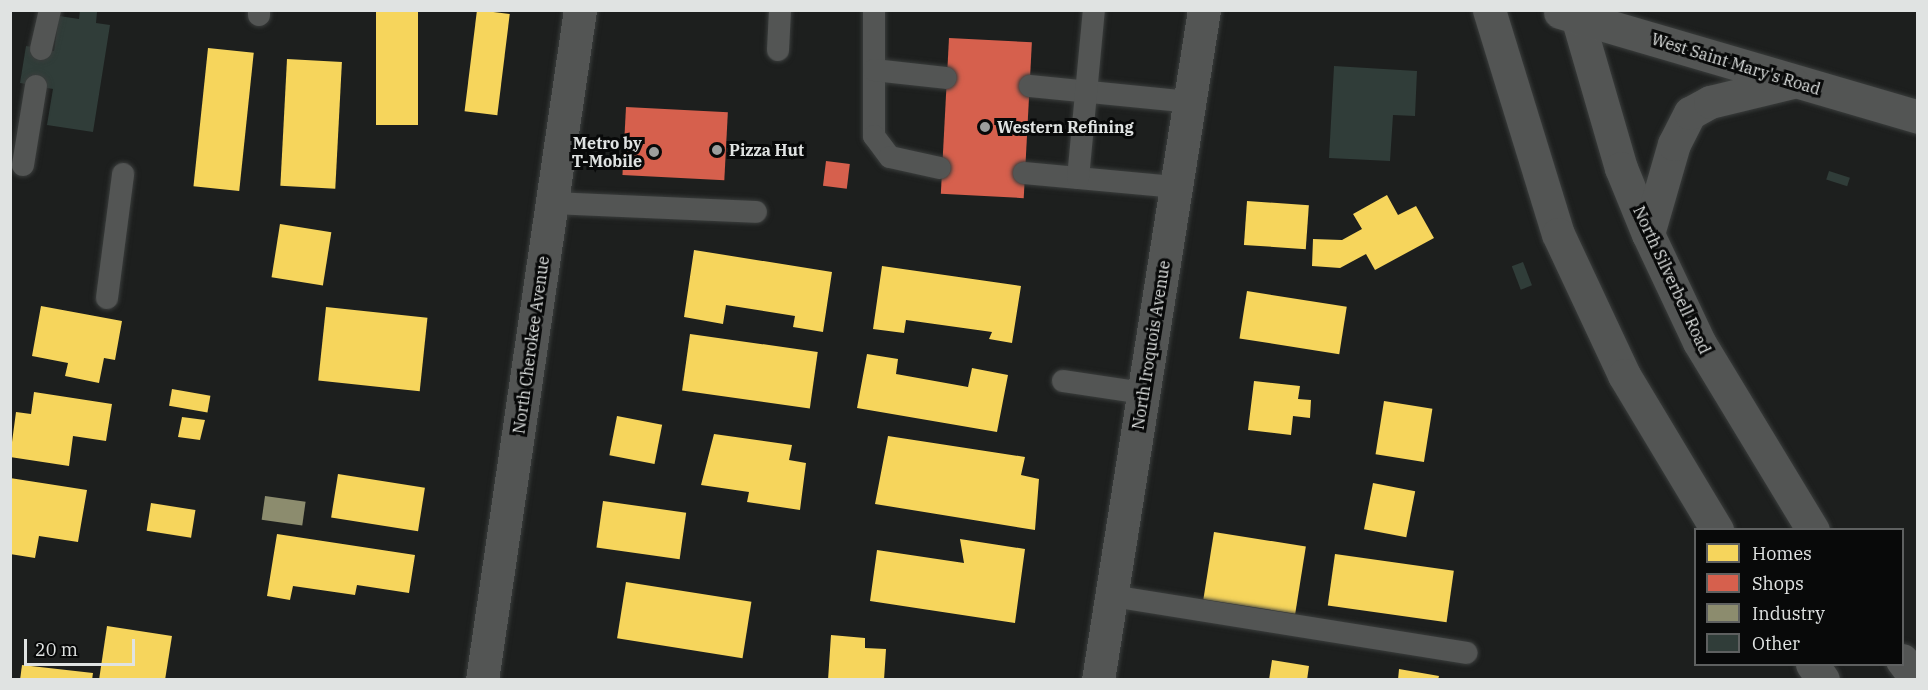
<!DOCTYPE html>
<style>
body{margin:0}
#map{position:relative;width:1928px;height:690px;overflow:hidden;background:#1d1f1e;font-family:"IBM Plex Serif",serif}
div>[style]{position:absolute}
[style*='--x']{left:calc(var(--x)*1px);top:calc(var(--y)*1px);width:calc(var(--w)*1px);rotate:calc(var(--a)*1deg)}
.homes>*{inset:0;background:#f6d55c;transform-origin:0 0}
.shops>*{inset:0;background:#d6604d;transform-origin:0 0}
.industry>*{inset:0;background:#8c8c6e;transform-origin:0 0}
.building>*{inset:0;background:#303d39;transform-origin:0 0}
.roads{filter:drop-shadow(0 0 2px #3a3d3c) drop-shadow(0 0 2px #3a3d3c)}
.lane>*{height:22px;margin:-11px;padding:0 11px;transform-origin:11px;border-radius:11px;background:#535554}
.street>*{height:33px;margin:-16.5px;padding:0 16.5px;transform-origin:16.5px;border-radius:16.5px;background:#535554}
.secondary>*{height:33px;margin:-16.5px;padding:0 16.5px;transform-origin:16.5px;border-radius:16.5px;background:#535554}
.dots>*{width:16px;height:16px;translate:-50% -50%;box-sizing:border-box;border:3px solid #080909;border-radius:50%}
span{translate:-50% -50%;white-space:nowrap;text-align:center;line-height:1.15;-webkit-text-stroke:6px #080909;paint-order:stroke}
.street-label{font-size:16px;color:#e0e3e2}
.poi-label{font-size:16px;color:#e0e3e2;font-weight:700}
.left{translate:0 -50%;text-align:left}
.right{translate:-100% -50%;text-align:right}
.frame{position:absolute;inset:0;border:12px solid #e0e3e2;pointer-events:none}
.legend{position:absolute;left:1694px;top:528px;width:210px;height:138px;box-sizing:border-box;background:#080909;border:2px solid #5e6060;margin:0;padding:8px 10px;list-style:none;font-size:18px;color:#e0e3e2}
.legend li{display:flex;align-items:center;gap:12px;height:30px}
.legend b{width:30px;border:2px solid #5e6060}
.scale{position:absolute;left:24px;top:639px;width:111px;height:27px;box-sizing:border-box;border:3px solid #e0e3e2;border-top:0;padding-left:8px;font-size:18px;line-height:21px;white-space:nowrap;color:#e0e3e2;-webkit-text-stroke:4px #080909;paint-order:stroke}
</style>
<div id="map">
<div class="homes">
<div style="left:376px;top:10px;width:42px;height:115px"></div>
<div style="left:477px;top:10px;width:33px;height:102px;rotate:7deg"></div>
<div style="left:208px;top:48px;width:46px;height:139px;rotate:6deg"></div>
<div style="left:287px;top:59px;width:55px;height:127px;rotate:3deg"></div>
<div style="clip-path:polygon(1387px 195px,1398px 215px,1416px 206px,1434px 238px,1375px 270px,1366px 254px,1340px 268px,1312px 266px,1313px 239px,1342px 240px,1362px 229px,1353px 214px)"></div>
<div style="left:1247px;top:201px;width:62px;height:44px;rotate:4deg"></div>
<div style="left:280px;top:224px;width:52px;height:54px;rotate:9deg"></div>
<div style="clip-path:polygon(694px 250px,832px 272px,823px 332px,793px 327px,795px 316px,726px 305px,723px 324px,684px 317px)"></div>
<div style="clip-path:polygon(882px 266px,1021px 286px,1012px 343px,989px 339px,992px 332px,906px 320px,904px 333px,873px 329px)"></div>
<div style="left:1247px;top:291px;width:101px;height:48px;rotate:9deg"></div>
<div style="clip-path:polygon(41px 306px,122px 321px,115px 360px,104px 358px,99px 383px,65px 376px,68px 363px,32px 356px)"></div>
<div style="left:326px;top:307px;width:102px;height:74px;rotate:6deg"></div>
<div style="left:690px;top:334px;width:129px;height:57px;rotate:8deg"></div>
<div style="clip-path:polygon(867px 354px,898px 359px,896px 374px,968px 387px,972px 368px,1008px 375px,997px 432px,857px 408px)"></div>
<div style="clip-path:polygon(1254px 381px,1300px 386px,1298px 399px,1311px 400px,1310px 418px,1293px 416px,1291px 435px,1248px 430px)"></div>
<div style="left:172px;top:389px;width:39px;height:17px;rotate:10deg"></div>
<div style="clip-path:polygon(34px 392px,112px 404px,106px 441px,73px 436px,69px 466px,10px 457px,16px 412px,31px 414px)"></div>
<div style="left:1384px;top:401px;width:49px;height:54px;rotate:9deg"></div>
<div style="left:617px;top:416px;width:46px;height:40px;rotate:11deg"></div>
<div style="clip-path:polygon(182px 417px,205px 420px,200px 440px,178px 437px)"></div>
<div style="clip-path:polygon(714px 434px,792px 445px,789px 460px,806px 463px,800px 510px,747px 502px,749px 492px,701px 485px)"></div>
<div style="clip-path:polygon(888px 436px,1025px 457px,1021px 475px,1039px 479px,1035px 530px,875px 504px)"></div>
<div style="left:338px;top:474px;width:88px;height:44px;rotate:9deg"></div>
<div style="clip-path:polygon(10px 478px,87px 490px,78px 542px,39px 536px,35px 558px,10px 554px)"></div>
<div style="left:1373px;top:483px;width:43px;height:47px;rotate:11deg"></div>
<div style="left:603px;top:501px;width:84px;height:47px;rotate:8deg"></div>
<div style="left:151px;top:503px;width:45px;height:28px;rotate:9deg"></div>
<div style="left:1214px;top:532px;width:93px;height:68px;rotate:9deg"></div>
<div style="clip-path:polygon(277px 534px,415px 555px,409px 593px,357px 585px,355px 595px,293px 586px,290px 600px,267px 596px)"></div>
<div style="clip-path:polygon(960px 539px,1025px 549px,1015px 623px,870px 601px,877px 550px,964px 563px)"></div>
<div style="left:1335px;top:554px;width:120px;height:52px;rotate:8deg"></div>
<div style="left:626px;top:582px;width:127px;height:57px;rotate:9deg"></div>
<div style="clip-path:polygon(107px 626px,172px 636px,165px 680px,99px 680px)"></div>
<div style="clip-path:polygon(831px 635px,865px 638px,865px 648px,886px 649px,884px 680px,828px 680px)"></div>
<div style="clip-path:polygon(1272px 660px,1309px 666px,1307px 680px,1269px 680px)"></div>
<div style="clip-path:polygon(22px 665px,93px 673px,92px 680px,20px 680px)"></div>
<div style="clip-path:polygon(1399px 669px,1439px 676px,1438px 680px,1398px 680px)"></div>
</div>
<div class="shops">
<div style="left:949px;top:38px;width:83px;height:156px;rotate:3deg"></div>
<div style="left:626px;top:107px;width:102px;height:68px;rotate:3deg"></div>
<div style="left:826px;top:161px;width:24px;height:25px;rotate:7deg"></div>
</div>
<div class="industry">
<div style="left:265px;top:496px;width:41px;height:24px;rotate:8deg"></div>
</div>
<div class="building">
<div style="clip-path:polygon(80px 10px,97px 12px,96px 23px,110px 25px,93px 132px,47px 125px,53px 89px,20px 83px,26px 46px,54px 51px,59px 16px,79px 19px)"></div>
<div style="clip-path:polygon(1334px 66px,1417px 71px,1415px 116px,1393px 115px,1390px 161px,1329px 158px)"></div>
<div style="left:1829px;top:171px;width:22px;height:9px;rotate:18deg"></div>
<div style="left:1523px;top:262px;width:25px;height:12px;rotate:69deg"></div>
</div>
<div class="roads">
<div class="lane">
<div style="--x:874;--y:10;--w:126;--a:90"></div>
<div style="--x:874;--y:136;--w:26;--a:53"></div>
<div style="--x:890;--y:157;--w:51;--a:12.4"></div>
<div style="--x:259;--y:15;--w:5;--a:-90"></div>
<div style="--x:41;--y:49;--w:40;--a:-77"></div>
<div style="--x:778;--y:50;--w:40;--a:-87.1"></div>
<div style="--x:874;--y:70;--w:72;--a:6.3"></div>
<div style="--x:1030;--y:86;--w:160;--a:5.7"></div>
<div style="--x:23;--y:165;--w:80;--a:-80.7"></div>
<div style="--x:1024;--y:173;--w:153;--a:5.3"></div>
<div style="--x:1078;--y:178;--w:169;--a:-84.6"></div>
<div style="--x:552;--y:203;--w:204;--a:2.5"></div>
<div style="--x:107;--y:298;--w:125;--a:-82.6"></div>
<div style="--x:1063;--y:381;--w:81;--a:8.5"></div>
<div style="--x:1112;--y:596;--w:359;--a:9.1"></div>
</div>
<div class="street">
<div style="--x:482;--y:680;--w:677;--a:-81.68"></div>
<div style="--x:1098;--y:680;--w:678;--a:-81.01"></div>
</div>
<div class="secondary">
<div style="--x:1489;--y:10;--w:234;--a:72.9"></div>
<div style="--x:1558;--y:234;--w:156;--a:64.9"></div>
<div style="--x:1624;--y:375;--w:181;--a:59"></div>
<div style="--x:1575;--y:10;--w:165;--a:73.8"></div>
<div style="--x:1621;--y:168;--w:71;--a:67.8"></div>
<div style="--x:1648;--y:234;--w:119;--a:64.7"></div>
<div style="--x:1699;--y:342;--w:220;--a:58.8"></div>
<div style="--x:1560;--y:12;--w:373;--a:16.3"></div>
<div style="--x:1648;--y:234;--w:94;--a:-73.9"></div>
<div style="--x:1674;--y:144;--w:35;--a:-63"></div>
<div style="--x:1690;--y:113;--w:23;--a:-29"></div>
<div style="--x:1710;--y:102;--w:84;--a:-13.7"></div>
<div style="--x:1902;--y:660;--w:25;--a:53"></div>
<div style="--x:1812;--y:664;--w:19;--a:55"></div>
</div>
</div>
<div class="dots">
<div style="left:985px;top:127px;background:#9c9e9d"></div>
<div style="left:717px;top:150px;background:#9c9e9d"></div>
<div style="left:654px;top:152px;background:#9c9e9d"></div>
</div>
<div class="street-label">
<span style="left:1736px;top:64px;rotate:17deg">West Saint Mary's Road</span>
<span style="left:1672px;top:280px;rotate:65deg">North Silverbell Road</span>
<span style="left:531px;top:345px;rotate:-82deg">North Cherokee Avenue</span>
<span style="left:1151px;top:345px;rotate:-81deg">North Iroquois Avenue</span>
</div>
<div class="poi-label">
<span class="left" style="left:997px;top:127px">Western Refining</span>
<span class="right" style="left:642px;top:152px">Metro by<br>T-Mobile</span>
<span class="left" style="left:729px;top:150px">Pizza Hut</span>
</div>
<div class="frame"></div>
<ul class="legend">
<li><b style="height:16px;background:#f6d55c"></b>Homes</li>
<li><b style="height:16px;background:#d6604d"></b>Shops</li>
<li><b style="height:16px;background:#8c8c6e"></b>Industry</li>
<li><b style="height:16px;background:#303d39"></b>Other</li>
</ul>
<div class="scale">20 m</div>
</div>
